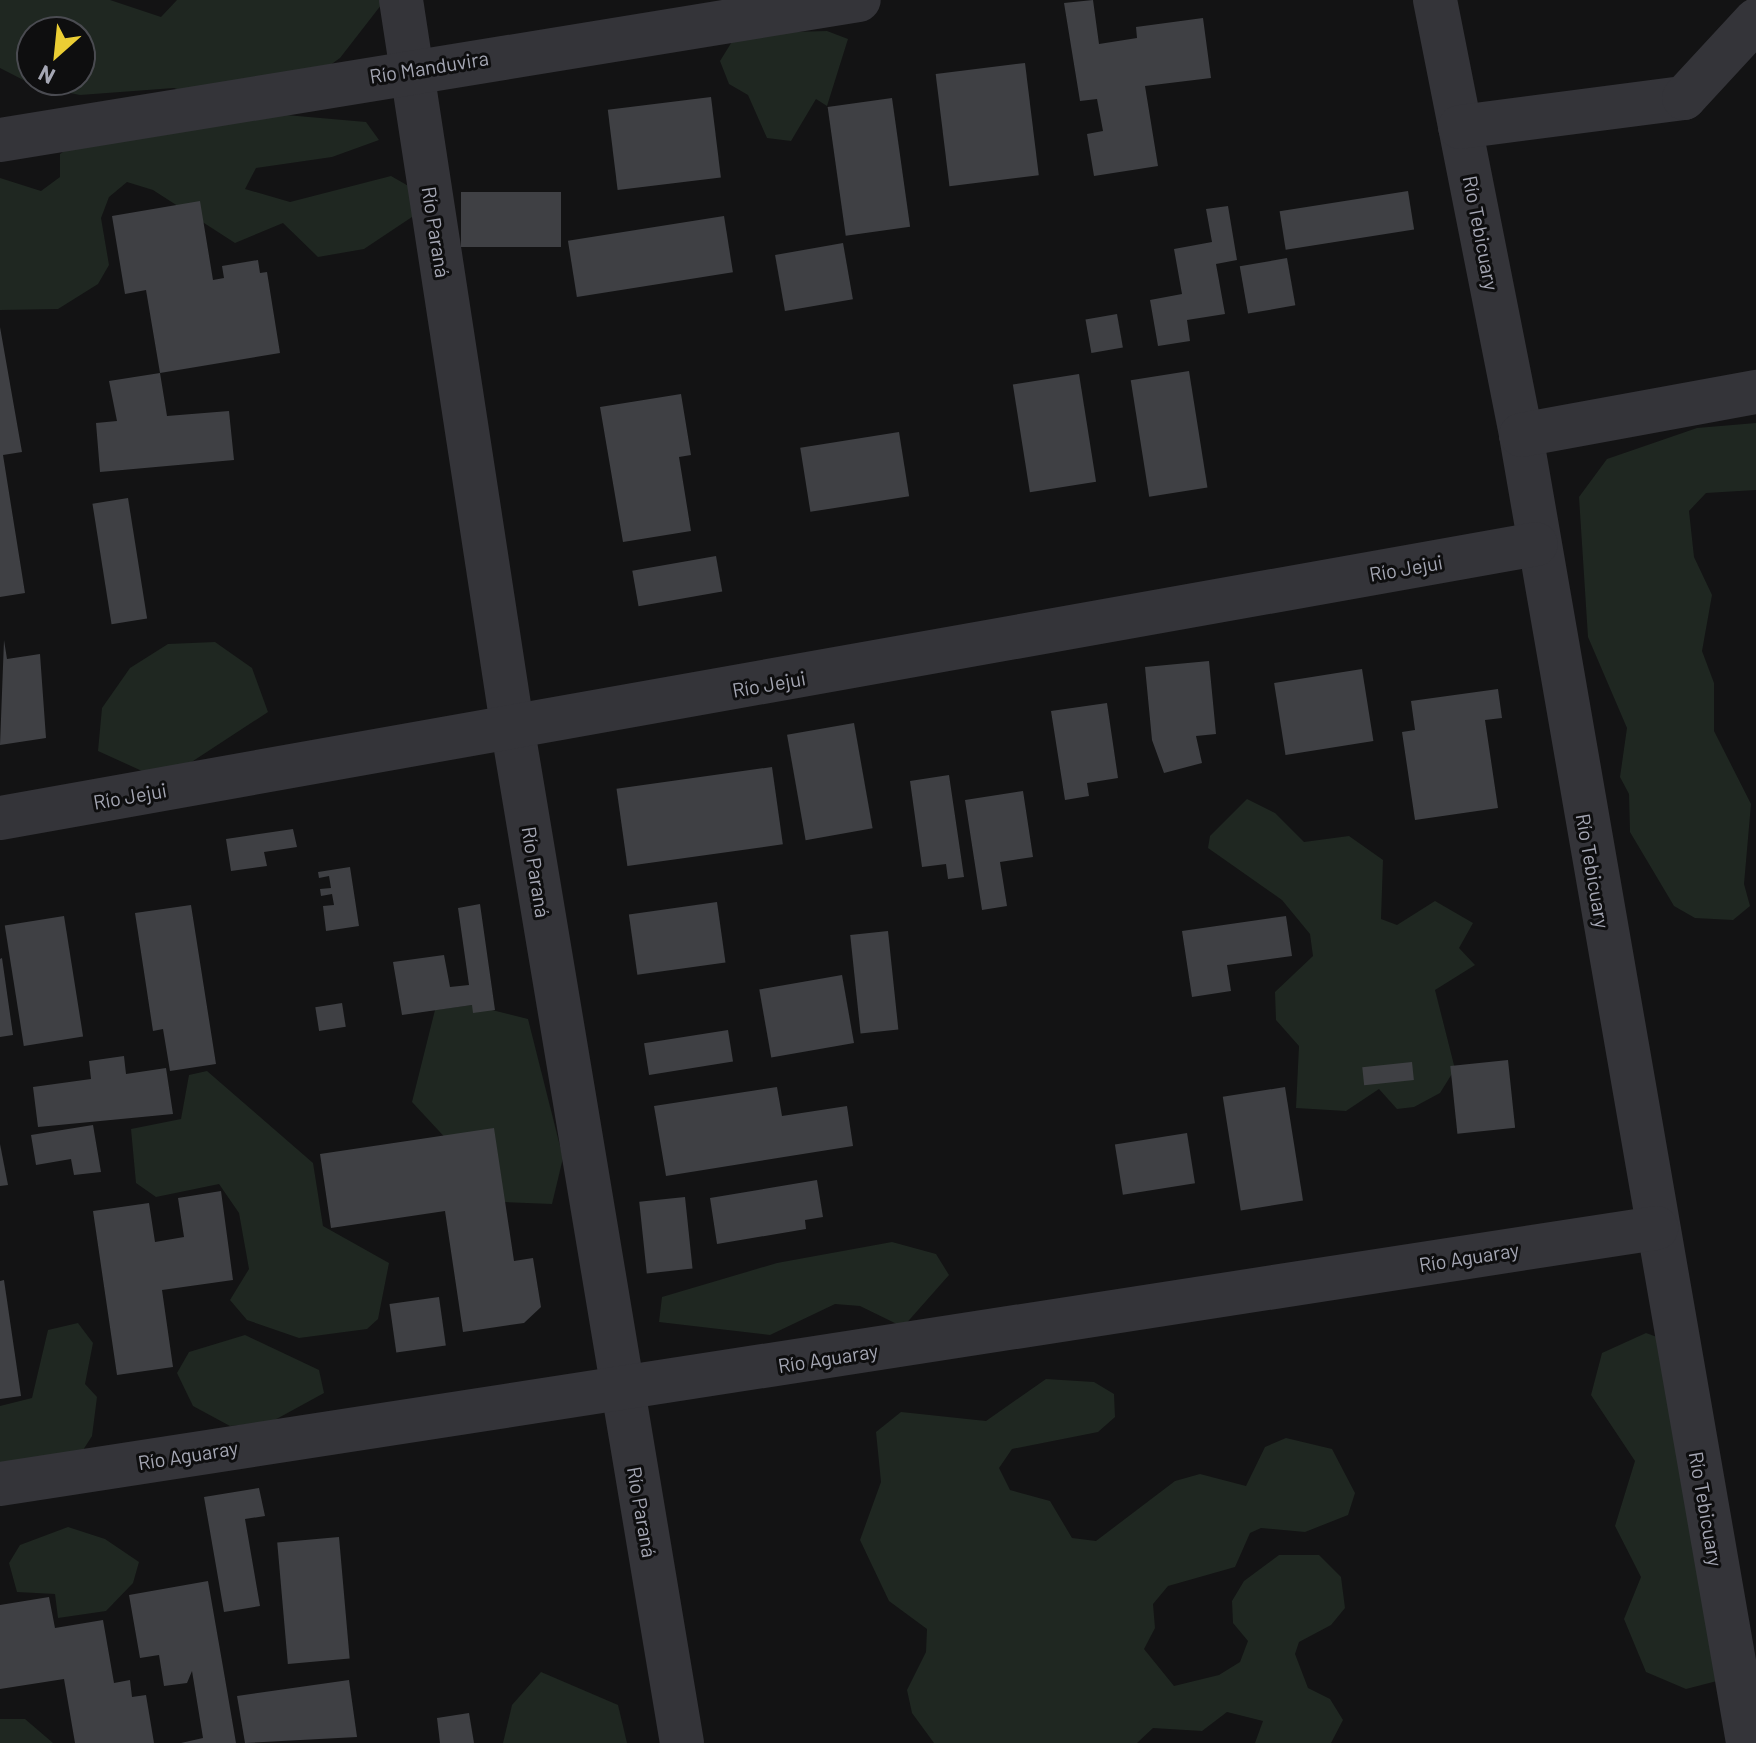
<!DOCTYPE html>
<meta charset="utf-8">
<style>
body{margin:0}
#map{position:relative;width:1756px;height:1743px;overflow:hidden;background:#131314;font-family:Barlow,sans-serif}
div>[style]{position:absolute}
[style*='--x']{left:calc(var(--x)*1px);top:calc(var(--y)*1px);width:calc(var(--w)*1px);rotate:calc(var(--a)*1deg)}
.green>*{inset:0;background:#1f2721}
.building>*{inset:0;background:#3f4044;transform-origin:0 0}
.street>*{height:44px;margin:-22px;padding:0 22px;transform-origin:22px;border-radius:22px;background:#343439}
span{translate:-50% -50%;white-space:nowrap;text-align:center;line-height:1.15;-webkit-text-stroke:6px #0e0e0f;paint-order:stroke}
.street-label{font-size:20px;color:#a5a7b4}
.north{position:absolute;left:16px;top:16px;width:80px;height:80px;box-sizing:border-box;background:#0e0e0f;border:2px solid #4a4b51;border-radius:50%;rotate:207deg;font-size:22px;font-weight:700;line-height:32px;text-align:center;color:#a5a7b4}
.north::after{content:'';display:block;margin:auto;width:28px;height:36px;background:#ebce34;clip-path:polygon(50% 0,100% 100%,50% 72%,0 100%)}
</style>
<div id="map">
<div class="green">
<div style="clip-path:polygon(evenodd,0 0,110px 0,161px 17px,177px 0,385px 0,340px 58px,263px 113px,366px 122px,379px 140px,332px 157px,256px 168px,245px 189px,290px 202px,391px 176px,412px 188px,424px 209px,364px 249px,318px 257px,283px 223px,235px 243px,153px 190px,127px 182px,109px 197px,101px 218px,109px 265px,98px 284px,58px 309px,0 310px,0 178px,41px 191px,60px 177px,60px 154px,118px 114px,215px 103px,174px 88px,80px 95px,35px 86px,0 68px,0 0,32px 32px,80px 32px,80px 80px,32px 80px,32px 32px)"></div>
<div style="clip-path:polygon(827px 31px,848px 39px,827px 106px,816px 99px,791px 141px,767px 138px,748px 95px,729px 84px,720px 61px,733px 40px,755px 33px)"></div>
<div style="clip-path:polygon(1756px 423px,1756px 490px,1706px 493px,1689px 511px,1694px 557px,1712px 595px,1702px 651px,1714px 683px,1714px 731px,1751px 804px,1744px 884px,1750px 906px,1733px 920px,1695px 918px,1674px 906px,1630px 832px,1629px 794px,1620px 777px,1627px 728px,1588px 637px,1579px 497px,1607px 459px,1697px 428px)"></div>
<div style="clip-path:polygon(215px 642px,252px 668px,268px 712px,190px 763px,142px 771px,98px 751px,102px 708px,130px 668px,168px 644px)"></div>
<div style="clip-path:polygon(1247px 799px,1275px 813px,1304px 842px,1349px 836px,1383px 860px,1381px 919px,1397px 925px,1435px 901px,1473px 923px,1459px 948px,1475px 965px,1435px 990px,1455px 1069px,1440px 1093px,1414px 1107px,1397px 1109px,1379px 1089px,1346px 1111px,1296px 1108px,1299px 1046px,1276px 1020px,1275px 992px,1313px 956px,1310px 934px,1282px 900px,1208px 848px,1210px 836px)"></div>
<div style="clip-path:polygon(472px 1005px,528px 1019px,563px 1158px,552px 1204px,505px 1202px,412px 1102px,435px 1010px)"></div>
<div style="clip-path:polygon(207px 1071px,313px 1163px,323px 1226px,389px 1263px,378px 1319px,367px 1329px,299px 1338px,247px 1320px,230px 1300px,249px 1269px,239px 1213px,219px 1184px,156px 1197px,136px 1183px,131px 1129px,181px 1119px,189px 1075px)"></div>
<div style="clip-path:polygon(892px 1242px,936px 1254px,949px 1275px,903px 1327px,860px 1306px,835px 1304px,770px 1335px,659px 1322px,662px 1297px,777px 1263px)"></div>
<div style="clip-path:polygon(78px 1323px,93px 1343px,85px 1384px,97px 1397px,92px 1436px,76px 1461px,0 1463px,0 1406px,32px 1398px,48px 1330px)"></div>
<div style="clip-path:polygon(1646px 1333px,1668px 1341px,1717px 1681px,1686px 1689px,1646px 1672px,1624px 1619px,1641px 1577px,1615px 1526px,1635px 1461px,1591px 1395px,1602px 1353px)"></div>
<div style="clip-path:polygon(245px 1335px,319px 1370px,324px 1393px,271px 1422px,230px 1426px,193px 1406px,177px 1373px,189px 1352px)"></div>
<div style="clip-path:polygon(1046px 1379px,1094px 1382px,1114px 1394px,1115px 1417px,1098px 1432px,1012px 1449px,999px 1468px,1010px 1490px,1050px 1501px,1072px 1538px,1096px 1541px,1175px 1481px,1200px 1474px,1246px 1486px,1265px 1447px,1286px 1438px,1332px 1449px,1355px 1493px,1348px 1515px,1305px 1532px,1261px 1528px,1250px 1533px,1235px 1567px,1168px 1586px,1153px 1604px,1155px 1628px,1144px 1649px,1174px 1686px,1219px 1675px,1240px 1662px,1248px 1641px,1233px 1623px,1232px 1601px,1244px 1581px,1279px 1555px,1319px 1555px,1341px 1577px,1345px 1608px,1331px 1625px,1299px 1642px,1295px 1654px,1308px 1688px,1330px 1699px,1343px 1720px,1331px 1743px,1255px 1743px,1263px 1721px,1227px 1712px,1202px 1731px,1153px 1728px,1137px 1743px,934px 1743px,912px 1713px,907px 1690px,926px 1652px,927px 1629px,889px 1601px,860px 1540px,881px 1482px,876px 1432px,901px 1412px,986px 1421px)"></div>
<div style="clip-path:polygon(68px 1527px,105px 1539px,139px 1562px,133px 1583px,106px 1611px,58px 1618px,55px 1594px,17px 1592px,9px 1563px,20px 1545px)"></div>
<div style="clip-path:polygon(541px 1672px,618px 1705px,627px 1743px,503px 1743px,512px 1705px)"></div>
<div style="clip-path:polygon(0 1719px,25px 1719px,53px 1743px,0 1743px)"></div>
</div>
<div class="building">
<div style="clip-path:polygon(1093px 0,1099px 44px,1137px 38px,1136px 27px,1203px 18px,1211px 78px,1145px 86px,1158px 166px,1094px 176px,1087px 134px,1103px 131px,1097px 99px,1080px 101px,1064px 3px)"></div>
<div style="left:1025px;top:63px;width:113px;height:90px;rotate:83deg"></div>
<div style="left:711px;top:97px;width:81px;height:104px;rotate:83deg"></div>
<div style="left:892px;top:98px;width:130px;height:65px;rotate:82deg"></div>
<div style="left:1408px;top:191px;width:39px;height:130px;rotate:81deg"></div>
<div style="left:561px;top:192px;width:55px;height:100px;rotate:90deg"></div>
<div style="clip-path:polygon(200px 201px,213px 280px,224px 278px,222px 266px,258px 260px,260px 273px,267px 272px,280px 353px,160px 373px,146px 290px,125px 294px,112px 216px)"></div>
<div style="clip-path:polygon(1228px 206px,1237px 260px,1216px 264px,1225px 314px,1187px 320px,1190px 341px,1158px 346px,1150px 300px,1182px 294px,1174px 249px,1212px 242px,1206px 209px)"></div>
<div style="left:724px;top:216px;width:57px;height:158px;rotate:81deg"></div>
<div style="left:843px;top:243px;width:57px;height:69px;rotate:80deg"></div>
<div style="left:1287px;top:258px;width:48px;height:48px;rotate:80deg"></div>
<div style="left:1117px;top:314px;width:34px;height:32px;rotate:80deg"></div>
<div style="clip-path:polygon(0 327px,22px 452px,3px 455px,25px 593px,0 597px)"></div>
<div style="left:1189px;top:371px;width:118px;height:59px;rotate:81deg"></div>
<div style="clip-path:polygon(160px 373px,167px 416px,229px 411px,234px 460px,100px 472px,96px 423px,117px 421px,109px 381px)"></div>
<div style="left:1079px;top:374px;width:109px;height:67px;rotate:81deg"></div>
<div style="clip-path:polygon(681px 394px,691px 455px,679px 457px,691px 531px,623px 542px,600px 407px)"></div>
<div style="left:899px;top:432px;width:65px;height:100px;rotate:81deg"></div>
<div style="left:128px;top:498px;width:122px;height:36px;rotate:81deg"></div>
<div style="left:716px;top:556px;width:36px;height:85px;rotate:80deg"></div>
<div style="clip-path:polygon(4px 640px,7px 659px,40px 654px,46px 738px,0 745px)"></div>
<div style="clip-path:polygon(1209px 661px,1216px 734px,1196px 736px,1202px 763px,1164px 773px,1152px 740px,1145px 667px)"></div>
<div style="left:1362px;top:669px;width:73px;height:89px;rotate:81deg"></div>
<div style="clip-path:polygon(1498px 689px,1502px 718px,1485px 720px,1498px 808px,1415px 820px,1402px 732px,1415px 730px,1411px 701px)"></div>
<div style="clip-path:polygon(1107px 703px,1118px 778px,1087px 783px,1089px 796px,1065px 800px,1051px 711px)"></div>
<div style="left:854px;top:723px;width:107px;height:68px;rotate:80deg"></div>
<div style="left:772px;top:767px;width:78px;height:157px;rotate:82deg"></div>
<div style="clip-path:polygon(949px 775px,964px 877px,948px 879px,946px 864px,922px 867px,910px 781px)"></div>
<div style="clip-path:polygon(1023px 791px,1033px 857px,1000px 862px,1007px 906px,982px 910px,965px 800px)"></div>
<div style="clip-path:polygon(293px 829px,297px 847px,264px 852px,267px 866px,231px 871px,226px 839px)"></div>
<div style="clip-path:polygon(350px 867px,359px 926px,326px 931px,323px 906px,334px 905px,332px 894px,321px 896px,320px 889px,331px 888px,329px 876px,319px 878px,318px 872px)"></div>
<div style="left:717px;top:902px;width:61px;height:89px;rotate:82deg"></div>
<div style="clip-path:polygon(480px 904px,495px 1010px,473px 1013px,472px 1005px,402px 1015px,393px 962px,444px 955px,450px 987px,469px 985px,458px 908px)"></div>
<div style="clip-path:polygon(191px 905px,216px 1064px,170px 1071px,163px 1029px,153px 1031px,135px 913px)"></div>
<div style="left:64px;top:916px;width:122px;height:60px;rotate:81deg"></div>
<div style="clip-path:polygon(1286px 916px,1292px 956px,1227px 965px,1231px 991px,1192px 997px,1182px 931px)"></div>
<div style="left:888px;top:931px;width:99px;height:38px;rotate:84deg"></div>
<div style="clip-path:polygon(2px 958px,13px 1035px,0 1037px,0 959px)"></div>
<div style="left:842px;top:975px;width:69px;height:84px;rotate:80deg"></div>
<div style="left:342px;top:1003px;width:24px;height:27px;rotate:81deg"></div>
<div style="left:728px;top:1030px;width:32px;height:85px;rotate:81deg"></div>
<div style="clip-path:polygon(124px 1056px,126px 1074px,166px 1068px,173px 1114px,38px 1127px,33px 1087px,91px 1079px,89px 1061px)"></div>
<div style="left:1508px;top:1060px;width:68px;height:58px;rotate:84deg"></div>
<div style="left:1412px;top:1062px;width:18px;height:50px;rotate:84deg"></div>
<div style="clip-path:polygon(777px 1087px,782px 1116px,847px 1106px,853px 1146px,666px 1176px,654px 1106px)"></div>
<div style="left:1285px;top:1087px;width:115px;height:63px;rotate:81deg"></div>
<div style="clip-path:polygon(93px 1125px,101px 1172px,74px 1175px,71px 1159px,36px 1165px,31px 1135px)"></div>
<div style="clip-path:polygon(494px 1128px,514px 1261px,533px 1258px,541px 1307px,524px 1323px,463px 1332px,445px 1211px,331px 1228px,320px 1154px)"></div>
<div style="left:1187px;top:1133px;width:51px;height:73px;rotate:81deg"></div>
<div style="clip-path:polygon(0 1144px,8px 1185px,0 1186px)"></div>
<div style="clip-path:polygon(817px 1180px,823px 1217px,805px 1220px,806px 1229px,717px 1244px,710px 1198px)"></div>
<div style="clip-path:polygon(221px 1191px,233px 1280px,162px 1290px,173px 1367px,117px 1375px,93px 1211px,149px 1203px,155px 1242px,184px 1237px,178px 1198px)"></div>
<div style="left:685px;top:1197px;width:72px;height:46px;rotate:84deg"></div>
<div style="clip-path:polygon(4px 1280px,21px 1396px,0 1399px,0 1281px)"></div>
<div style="left:439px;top:1297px;width:49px;height:50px;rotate:82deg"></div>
<div style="clip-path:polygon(259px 1488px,265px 1516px,245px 1519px,260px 1606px,224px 1612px,204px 1497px)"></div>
<div style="left:339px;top:1537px;width:122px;height:62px;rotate:85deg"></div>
<div style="clip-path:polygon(208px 1581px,223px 1667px,236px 1743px,181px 1743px,203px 1738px,192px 1671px,187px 1683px,164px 1686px,159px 1655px,140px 1658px,129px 1595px)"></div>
<div style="clip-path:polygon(49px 1597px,55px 1628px,103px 1620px,114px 1683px,130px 1680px,132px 1697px,146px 1695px,154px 1743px,75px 1743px,64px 1679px,0 1689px,0 1605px)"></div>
<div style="clip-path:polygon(349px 1680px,357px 1737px,245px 1743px,237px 1696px)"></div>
<div style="clip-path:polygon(469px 1713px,474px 1743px,440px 1743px,437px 1718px)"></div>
</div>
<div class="street">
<div style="--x:401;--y:0;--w:740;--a:81.29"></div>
<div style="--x:513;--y:731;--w:1026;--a:80.52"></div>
<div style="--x:1435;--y:0;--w:443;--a:78.8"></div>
<div style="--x:1521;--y:435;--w:1328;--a:80.15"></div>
<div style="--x:1460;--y:127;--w:226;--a:-7.4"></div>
<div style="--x:1684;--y:98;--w:106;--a:-47.3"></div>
<div style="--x:0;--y:140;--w:870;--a:-9.26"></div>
<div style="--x:1521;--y:435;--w:239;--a:-10.4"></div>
<div style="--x:0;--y:818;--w:1560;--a:-10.11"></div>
<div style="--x:0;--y:1484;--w:1676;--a:-8.79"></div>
</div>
<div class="street-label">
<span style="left:429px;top:67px;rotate:-9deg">Río Manduvira</span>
<span style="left:436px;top:232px;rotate:81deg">Río Paraná</span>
<span style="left:1481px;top:233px;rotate:79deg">Río Tebicuary</span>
<span style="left:1406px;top:568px;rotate:-10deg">Río Jejui</span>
<span style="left:769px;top:684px;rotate:-10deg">Río Jejui</span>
<span style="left:130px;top:796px;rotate:-10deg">Río Jejui</span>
<span style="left:1593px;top:871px;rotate:80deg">Río Tebicuary</span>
<span style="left:536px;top:872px;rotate:81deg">Río Paraná</span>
<span style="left:1469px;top:1257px;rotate:-9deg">Río Aguaray</span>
<span style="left:828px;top:1358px;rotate:-9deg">Río Aguaray</span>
<span style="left:188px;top:1455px;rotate:-9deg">Río Aguaray</span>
<span style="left:1706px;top:1509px;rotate:80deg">Río Tebicuary</span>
<span style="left:642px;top:1512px;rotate:80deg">Río Paraná</span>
</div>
<div class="north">N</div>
</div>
